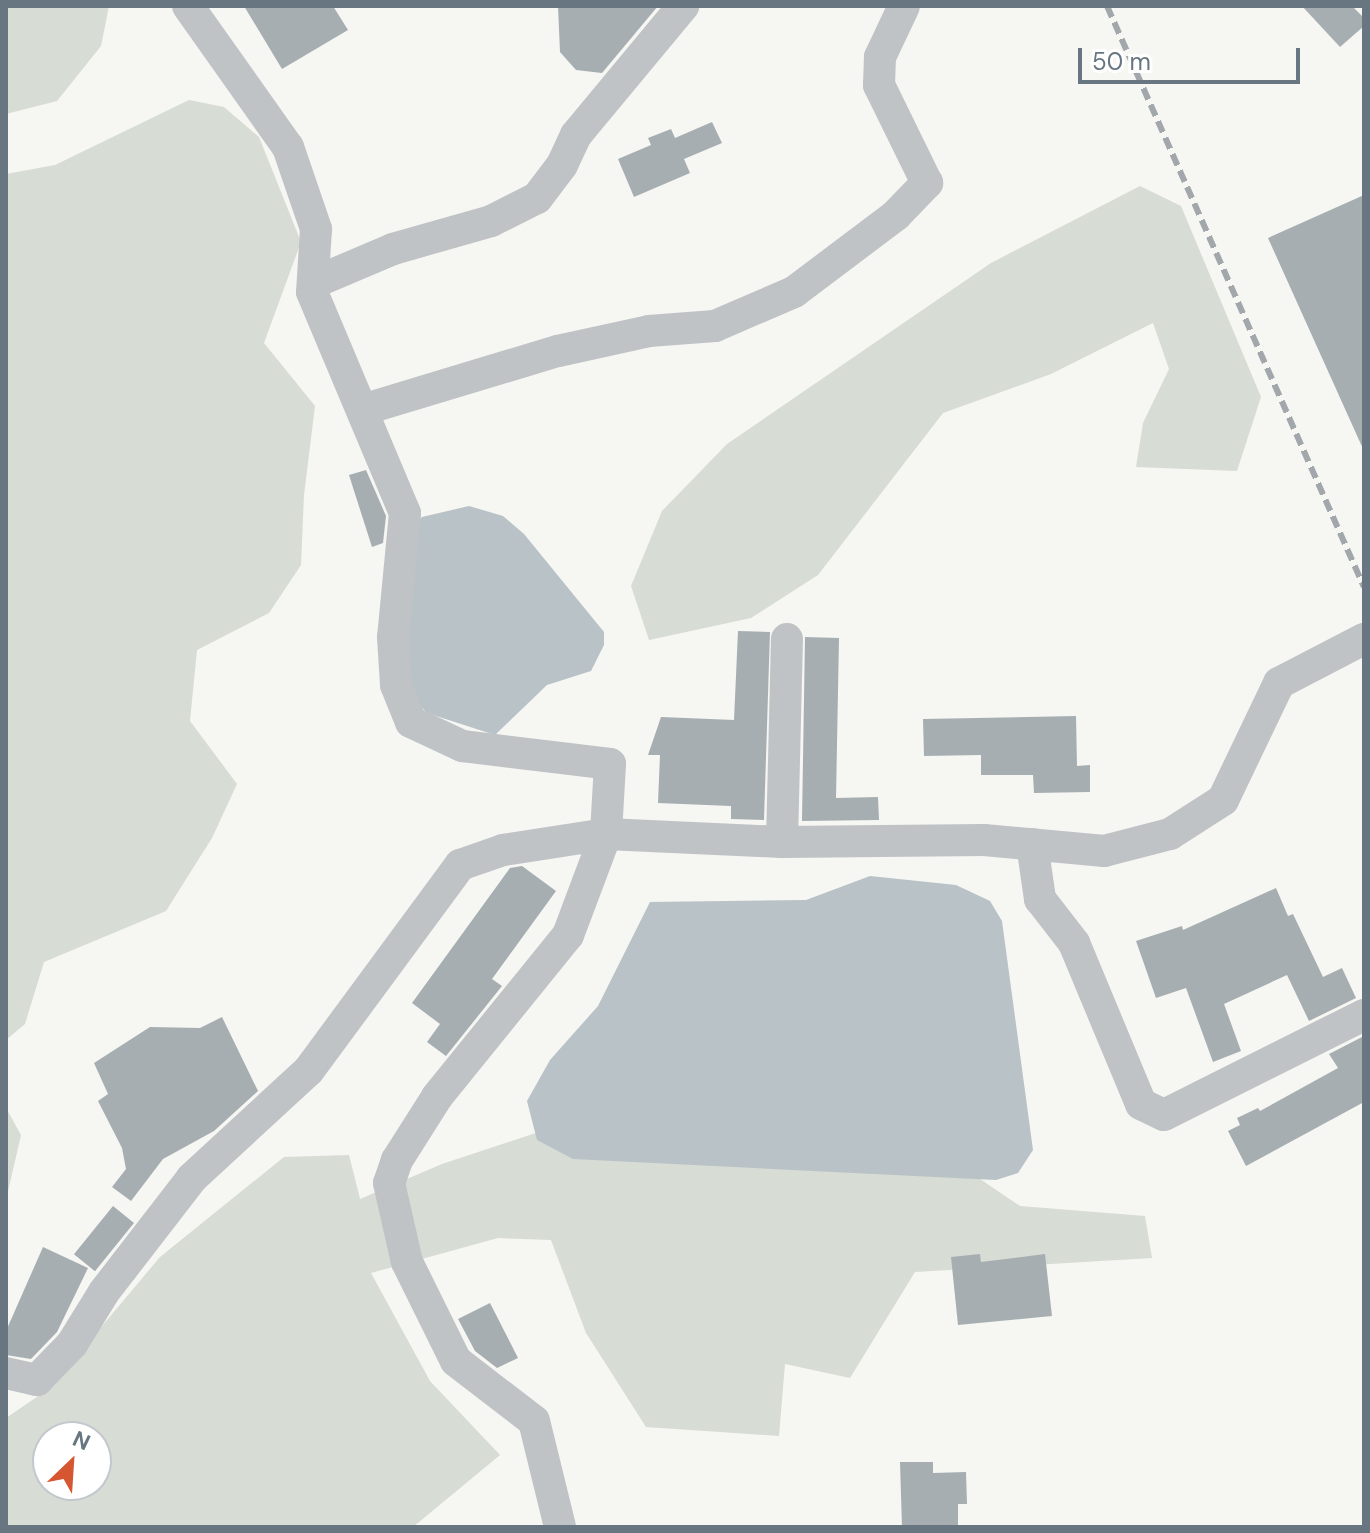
<!DOCTYPE html>
<style>
body{margin:0}
#map{position:relative;width:1370px;height:1533px;overflow:hidden;background:#f6f6f2;font-family:"DM Sans",sans-serif}
div>[style]{position:absolute}
[style*='--x']{left:calc(var(--x)*1px);top:calc(var(--y)*1px);width:calc(var(--w)*1px);rotate:calc(var(--a)*1deg)}
.green>*{inset:0;background:#d7dcd4}
.water>*{inset:0;background:#b8c2c7}
.building>*{inset:0;background:#a6aeb2;transform-origin:0 0}
.minor>*{height:32px;margin:-16px;padding:0 16px;transform-origin:16px;border-radius:16px;background:#bfc3c6}
.rail>*{height:6px;margin-top:-3px;transform-origin:0;background:repeating-linear-gradient(90deg,#a1a7ab 0 12px,transparent 0 18px)}
span{translate:-50% -50%;white-space:nowrap;text-align:center;line-height:1.15;-webkit-text-stroke:8px #fff;paint-order:stroke}
.frame{position:absolute;inset:0;border:8px solid #677681;pointer-events:none}
.north{position:absolute;left:32px;top:1421px;width:80px;height:80px;box-sizing:border-box;background:#fff;border:2px solid #c2c8cd;border-radius:50%;rotate:25deg;font-size:22px;font-weight:700;line-height:32px;text-align:center;color:#677681}
.north::after{content:'';display:block;margin:auto;width:28px;height:36px;background:#d65632;clip-path:polygon(50% 0,100% 100%,50% 72%,0 100%)}
.scale{position:absolute;left:1078px;top:48px;width:222px;height:36px;box-sizing:border-box;border:4px solid #677681;border-top:0;padding-left:10px;font-size:24px;line-height:28px;white-space:nowrap;color:#677681;-webkit-text-stroke:6px #fff;paint-order:stroke}
</style>
<div id="map">
<div class="green">
<div style="clip-path:polygon(6px 6px,109px 6px,101px 46px,57px 101px,6px 114px)"></div>
<div style="clip-path:polygon(189px 100px,224px 107px,259px 137px,301px 242px,264px 343px,315px 406px,304px 495px,301px 565px,269px 613px,197px 650px,190px 721px,237px 784px,212px 838px,166px 911px,44px 962px,25px 1024px,6px 1040px,6px 174px,55px 165px)"></div>
<div style="clip-path:polygon(1140px 186px,1181px 206px,1261px 397px,1237px 471px,1136px 467px,1143px 423px,1169px 369px,1153px 323px,1051px 374px,943px 413px,818px 575px,751px 618px,649px 640px,631px 586px,662px 511px,727px 444px,991px 263px)"></div>
<div style="clip-path:polygon(6px 1108px,21px 1135px,6px 1200px)"></div>
<div style="clip-path:polygon(evenodd,563px 1124px,955px 1162px,1020px 1206px,1145px 1216px,1152px 1258px,915px 1272px,850px 1378px,785px 1364px,779px 1436px,646px 1427px,586px 1333px,551px 1240px,498px 1238px,371px 1273px,430px 1381px,500px 1455px,413px 1527px,6px 1527px,6px 1418px,50px 1388px,160px 1257px,284px 1157px,349px 1155px,360px 1199px,442px 1164px,563px 1124px,48px 1437px,96px 1437px,96px 1485px,48px 1485px,48px 1437px)"></div>
</div>
<div class="water">
<div style="clip-path:polygon(469px 506px,503px 516px,524px 534px,604px 632px,604px 645px,591px 671px,547px 685px,495px 735px,427px 713px,409px 693px,405px 536px,422px 517px)"></div>
<div style="clip-path:polygon(870px 876px,956px 885px,990px 901px,1002px 921px,1033px 1150px,1018px 1173px,996px 1180px,573px 1159px,537px 1140px,527px 1101px,550px 1060px,598px 1006px,650px 902px,806px 900px)"></div>
</div>
<div class="building">
<div style="clip-path:polygon(244px 6px,333px 6px,348px 30px,282px 69px)"></div>
<div style="clip-path:polygon(558px 6px,658px 6px,602px 73px,576px 70px,560px 52px)"></div>
<div style="clip-path:polygon(1302px 6px,1352px 6px,1364px 18px,1364px 26px,1340px 47px)"></div>
<div style="clip-path:polygon(712px 122px,722px 143px,684px 159px,690px 173px,634px 197px,618px 159px,651px 145px,648px 138px,671px 129px,675px 138px)"></div>
<div style="clip-path:polygon(1364px 195px,1364px 451px,1268px 238px)"></div>
<div style="clip-path:polygon(366px 470px,386px 516px,383px 543px,372px 547px,349px 475px)"></div>
<div style="clip-path:polygon(738px 631px,770px 632px,764px 820px,731px 819px,731px 806px,658px 803px,660px 755px,648px 755px,661px 717px,734px 720px)"></div>
<div style="clip-path:polygon(805px 637px,839px 638px,836px 798px,878px 797px,879px 820px,802px 821px)"></div>
<div style="clip-path:polygon(1076px 716px,1077px 766px,1090px 765px,1090px 792px,1034px 793px,1033px 775px,981px 775px,981px 755px,924px 756px,923px 719px)"></div>
<div style="clip-path:polygon(522px 866px,556px 891px,492px 979px,502px 986px,446px 1056px,427px 1042px,440px 1024px,412px 1003px,510px 868px)"></div>
<div style="clip-path:polygon(1276px 888px,1288px 916px,1293px 914px,1323px 977px,1342px 968px,1356px 998px,1309px 1021px,1287px 975px,1224px 1004px,1241px 1051px,1213px 1062px,1186px 988px,1156px 998px,1136px 941px,1182px 926px,1183px 930px)"></div>
<div style="clip-path:polygon(222px 1017px,258px 1091px,214px 1131px,163px 1159px,131px 1201px,112px 1187px,126px 1169px,122px 1148px,98px 1101px,108px 1094px,94px 1063px,150px 1027px,200px 1028px)"></div>
<div style="clip-path:polygon(1364px 1036px,1364px 1102px,1246px 1166px,1228px 1131px,1240px 1125px,1237px 1118px,1258px 1108px,1260px 1111px,1338px 1068px,1329px 1054px)"></div>
<div style="left:113px;top:1206px;width:27px;height:62px;rotate:39deg"></div>
<div style="clip-path:polygon(43px 1247px,88px 1268px,57px 1332px,31px 1359px,6px 1355px,6px 1331px)"></div>
<div style="clip-path:polygon(980px 1254px,981px 1262px,1045px 1254px,1052px 1316px,958px 1325px,951px 1257px)"></div>
<div style="clip-path:polygon(490px 1303px,518px 1358px,497px 1368px,475px 1351px,458px 1319px)"></div>
<div style="clip-path:polygon(900px 1462px,933px 1462px,933px 1473px,966px 1472px,967px 1504px,958px 1504px,958px 1527px,902px 1527px)"></div>
</div>
<div class="minor">
<div style="--x:188;--y:6;--w:173;--a:54.7"></div>
<div style="--x:288;--y:147;--w:87;--a:71.1"></div>
<div style="--x:316;--y:229;--w:63;--a:93.6"></div>
<div style="--x:312;--y:292;--w:240;--a:67.2"></div>
<div style="--x:405;--y:513;--w:125;--a:95.5"></div>
<div style="--x:393;--y:637;--w:48;--a:86.4"></div>
<div style="--x:396;--y:685;--w:40;--a:68"></div>
<div style="--x:411;--y:722;--w:56;--a:25.2"></div>
<div style="--x:462;--y:746;--w:149;--a:6.9"></div>
<div style="--x:610;--y:764;--w:70;--a:93.3"></div>
<div style="--x:606;--y:834;--w:108;--a:110.6"></div>
<div style="--x:568;--y:935;--w:208;--a:129"></div>
<div style="--x:437;--y:1097;--w:75;--a:122.4"></div>
<div style="--x:397;--y:1160;--w:24;--a:109"></div>
<div style="--x:389;--y:1183;--w:81;--a:77.2"></div>
<div style="--x:407;--y:1262;--w:110;--a:63.7"></div>
<div style="--x:456;--y:1361;--w:98;--a:37.6"></div>
<div style="--x:534;--y:1421;--w:109;--a:76.2"></div>
<div style="--x:313;--y:283;--w:87;--a:-23"></div>
<div style="--x:393;--y:249;--w:102;--a:-15.9"></div>
<div style="--x:491;--y:221;--w:51;--a:-26.6"></div>
<div style="--x:537;--y:198;--w:41;--a:-52.9"></div>
<div style="--x:562;--y:165;--w:33;--a:-65"></div>
<div style="--x:576;--y:135;--w:168;--a:-50.3"></div>
<div style="--x:362;--y:410;--w:205;--a:-16.8"></div>
<div style="--x:558;--y:351;--w:93;--a:-12.4"></div>
<div style="--x:649;--y:331;--w:66;--a:-4.3"></div>
<div style="--x:715;--y:326;--w:86;--a:-23.3"></div>
<div style="--x:794;--y:292;--w:128;--a:-37"></div>
<div style="--x:896;--y:215;--w:45;--a:-45.9"></div>
<div style="--x:927;--y:183;--w:109;--a:-116.1"></div>
<div style="--x:879;--y:85;--w:28;--a:-88"></div>
<div style="--x:880;--y:57;--w:56;--a:-64.8"></div>
<div style="--x:782;--y:842;--w:203;--a:-88.6"></div>
<div style="--x:1032;--y:844;--w:56;--a:81.7"></div>
<div style="--x:1040;--y:899;--w:56;--a:52.3"></div>
<div style="--x:1074;--y:943;--w:174;--a:67.4"></div>
<div style="--x:1141;--y:1104;--w:25;--a:26"></div>
<div style="--x:1164;--y:1115;--w:224;--a:-26.6"></div>
<div style="--x:6;--y:1373;--w:32;--a:13"></div>
<div style="--x:37;--y:1380;--w:50;--a:-45.8"></div>
<div style="--x:72;--y:1344;--w:61;--a:-58.4"></div>
<div style="--x:104;--y:1292;--w:144;--a:-52.3"></div>
<div style="--x:192;--y:1178;--w:159;--a:-42.7"></div>
<div style="--x:309;--y:1070;--w:255;--a:-53.6"></div>
<div style="--x:460;--y:865;--w:46;--a:-19.2"></div>
<div style="--x:503;--y:850;--w:104;--a:-8.8"></div>
<div style="--x:606;--y:834;--w:176;--a:2.6"></div>
<div style="--x:782;--y:842;--w:202;--a:-0.6"></div>
<div style="--x:984;--y:840;--w:121;--a:5.2"></div>
<div style="--x:1104;--y:851;--w:68;--a:-14.4"></div>
<div style="--x:1170;--y:834;--w:63;--a:-32.7"></div>
<div style="--x:1223;--y:800;--w:130;--a:-64.4"></div>
<div style="--x:1279;--y:683;--w:96;--a:-27.4"></div>
</div>
<div class="rail">
<div style="--x:1107;--y:6;--w:635;--a:66.14"></div>
</div>
<div class="frame"></div>
<div class="north">N</div>
<div class="scale">50 m</div>
</div>
